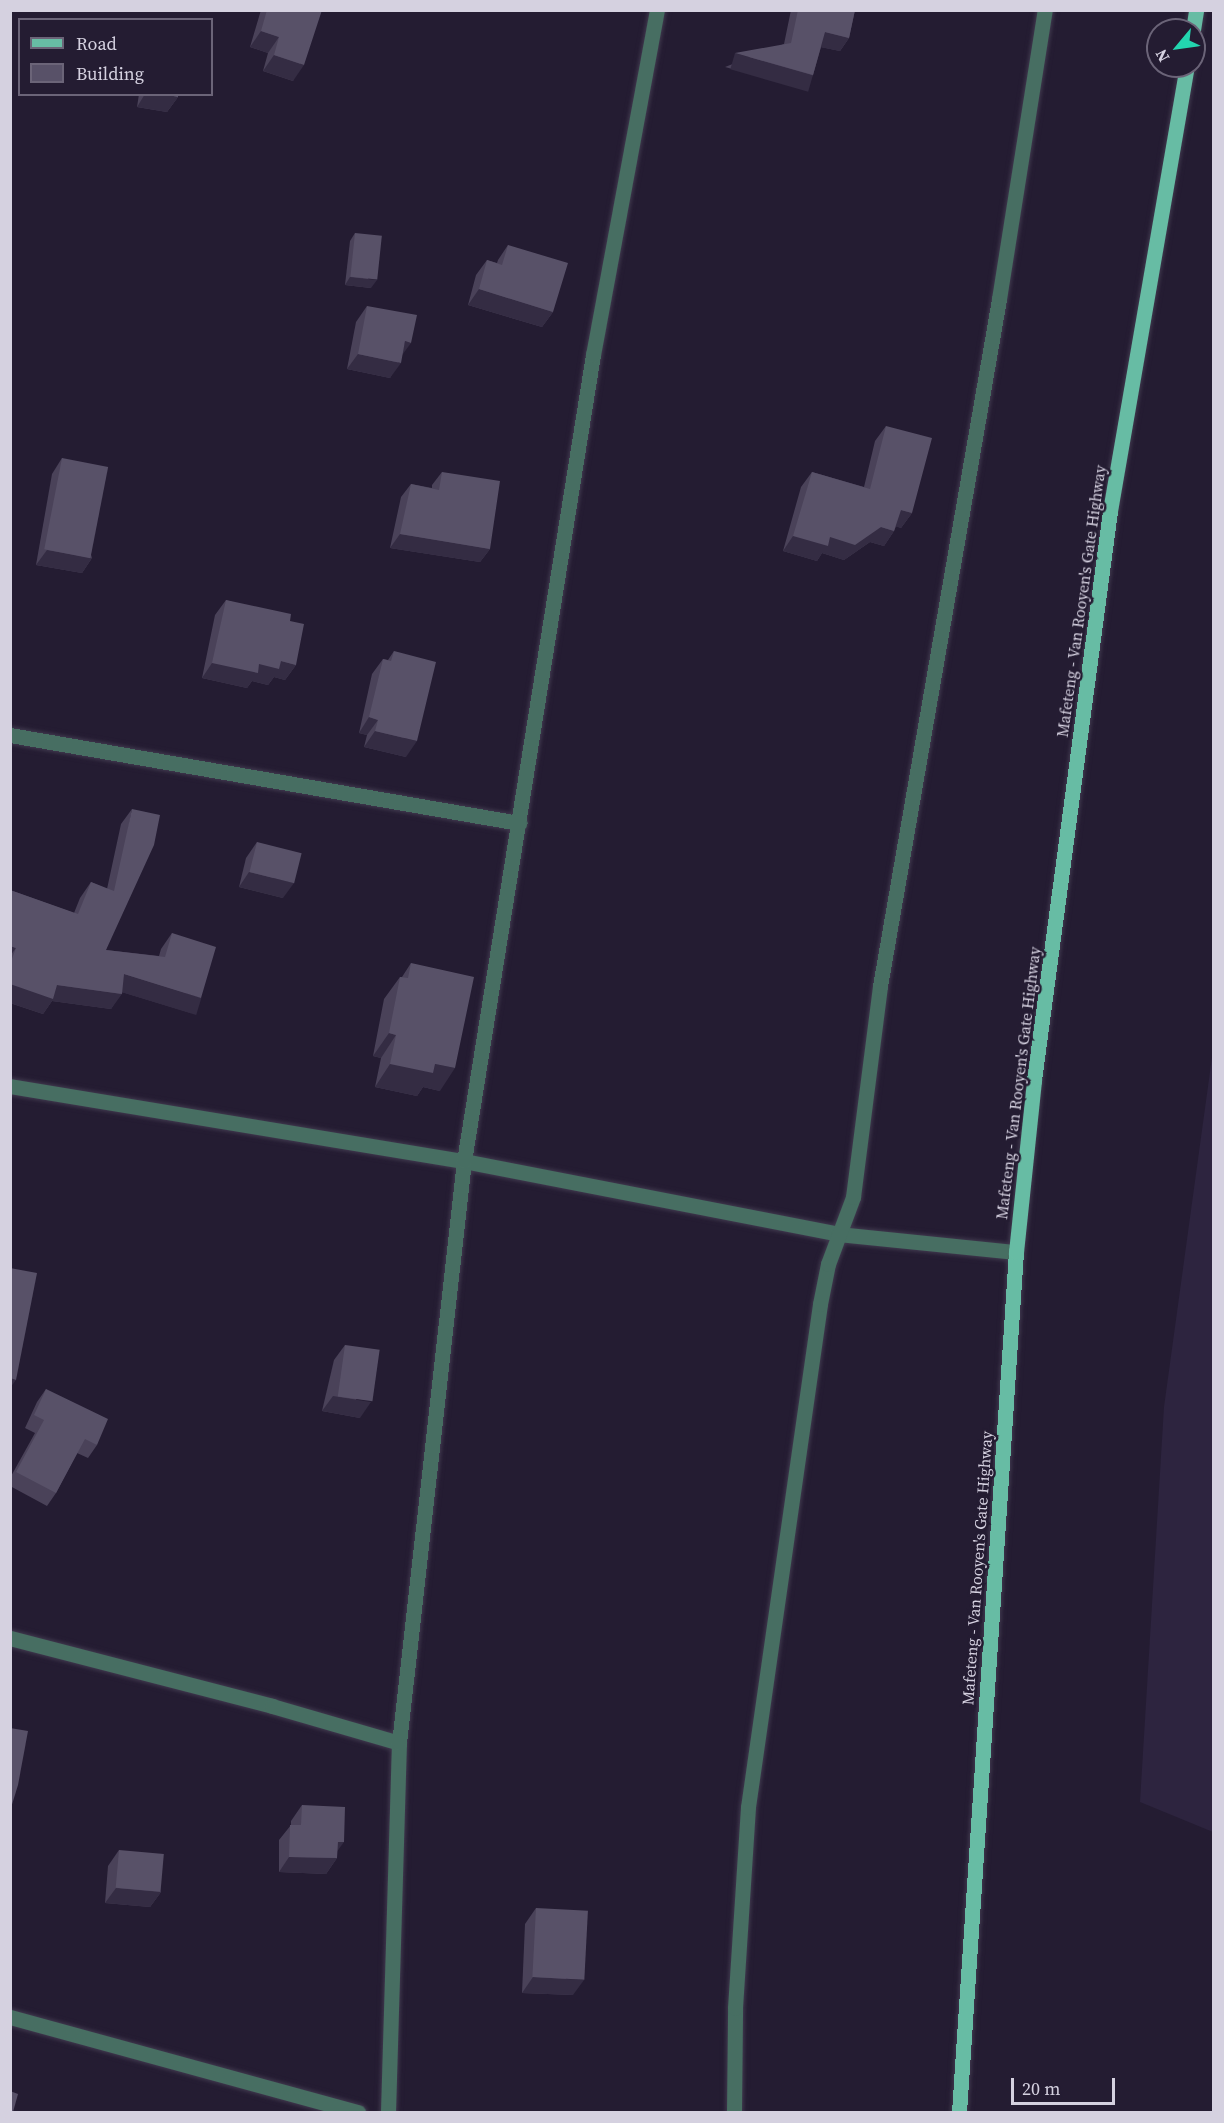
<!DOCTYPE html>
<style>
body{margin:0}
#map{position:relative;width:1224px;height:2123px;overflow:hidden;background:#241c32;font-family:"Source Serif 4",serif}
div>[style]{position:absolute}
[style*='--x']{left:calc(var(--x)*1px);top:calc(var(--y)*1px);width:calc(var(--w)*1px);rotate:calc(var(--a)*1deg)}
.built>*{inset:0;background:#2d243f}
.roads{filter:drop-shadow(0 0 2px #40394e) drop-shadow(0 0 2px #40394e)}
.minor>*{height:15px;margin:-7.5px;padding:0 7.5px;transform-origin:7.5px;border-radius:7.5px;background:#476e62}
.major>*{height:15px;margin:-7.5px;padding:0 7.5px;transform-origin:7.5px;border-radius:7.5px;background:#67bca4}
.wall>*{inset:0;background:#4a4259}
.shaded-wall>*{inset:0;background:#342c43;transform-origin:0 0}
.building>*{inset:0;background:#585168;transform-origin:0 0}
span{translate:-50% -50%;white-space:nowrap;text-align:center;line-height:1.15;-webkit-text-stroke:5px #241c32;paint-order:stroke}
.street-label{font-size:16px;color:#d5d1e0}
.frame{position:absolute;inset:0;border:12px solid #d5d1e0;pointer-events:none}
.legend{position:absolute;left:18px;top:18px;width:195px;height:78px;box-sizing:border-box;background:#241c32;border:2px solid #6b6478;margin:0;padding:8px 10px;list-style:none;font-size:18px;color:#d5d1e0}
.legend li{display:flex;align-items:center;gap:12px;height:30px}
.legend b{width:30px;border:2px solid #6b6478}
.north{position:absolute;left:1146px;top:18px;width:60px;height:60px;box-sizing:border-box;background:#241c32;border:2px solid #6b6478;border-radius:50%;rotate:241deg;font-size:16px;font-weight:700;line-height:24px;text-align:center;color:#d5d1e0}
.north::after{content:'';display:block;margin:auto;width:21px;height:27px;background:#23d5af;clip-path:polygon(50% 0,100% 100%,50% 72%,0 100%)}
.scale{position:absolute;left:1011px;top:2078px;width:104px;height:27px;box-sizing:border-box;border:3px solid #d5d1e0;border-top:0;padding-left:8px;font-size:18px;line-height:21px;white-space:nowrap;color:#d5d1e0;-webkit-text-stroke:4px #241c32;paint-order:stroke}
</style>
<div id="map">
<div class="built">
<div style="clip-path:polygon(1213px 1050px,1214px 1832px,1213px 1832px,1140px 1802px,1164px 1407px)"></div>
</div>
<div class="roads">
<div class="minor">
<div style="--x:10;--y:735;--w:517;--a:9.81"></div>
<div style="--x:10;--y:1086;--w:460;--a:9.4"></div>
<div style="--x:464;--y:1161;--w:381;--a:11"></div>
<div style="--x:838;--y:1234;--w:179;--a:5.8"></div>
<div style="--x:10;--y:1638;--w:271;--a:14.5"></div>
<div style="--x:272;--y:1706;--w:132;--a:16.2"></div>
<div style="--x:10;--y:2017;--w:361;--a:15.3"></div>
<div style="--x:388;--y:2112;--w:369;--a:-88.3"></div>
<div style="--x:399;--y:1743;--w:586;--a:-83.63"></div>
<div style="--x:464;--y:1161;--w:816;--a:-80.91"></div>
<div style="--x:593;--y:355;--w:351;--a:-79.5"></div>
<div style="--x:734;--y:2112;--w:104;--a:-89.4"></div>
<div style="--x:735;--y:2008;--w:201;--a:-86.3"></div>
<div style="--x:748;--y:1807;--w:508;--a:-81.85"></div>
<div style="--x:820;--y:1304;--w:41;--a:-78.7"></div>
<div style="--x:828;--y:1264;--w:72;--a:-69.5"></div>
<div style="--x:853;--y:1197;--w:213;--a:-82.7"></div>
<div style="--x:880;--y:986;--w:697;--a:-80.17"></div>
<div style="--x:999;--y:299;--w:293;--a:-81"></div>
</div>
<div class="major">
<div style="--x:1193;--y:30;--w:20;--a:-81"></div>
<div style="--x:959;--y:2112;--w:862;--a:-86.21"></div>
<div style="--x:1016;--y:1252;--w:173;--a:-84"></div>
<div style="--x:1034;--y:1080;--w:574;--a:-82.39"></div>
<div style="--x:1110;--y:511;--w:452;--a:-80.2"></div>
</div>
</div>
<div class="wall">
<div style="clip-path:polygon(261px 10px,322px 10px,293px 81px,263px 71px,268px 53px,250px 47px)"></div>
<div style="clip-path:polygon(791px 10px,855px 10px,849px 38px,840px 51px,821px 47px,813px 75px,804px 89px,725px 67px,784px 44px)"></div>
<div style="clip-path:polygon(139px 94px,178px 94px,178px 97px,167px 112px,137px 107px)"></div>
<div style="clip-path:polygon(355px 233px,371px 288px,345px 285px,350px 241px)"></div>
<div style="clip-path:polygon(508px 245px,553px 312px,542px 327px,468px 305px,476px 275px,487px 260px,497px 263px,498px 260px)"></div>
<div style="clip-path:polygon(367px 306px,402px 355px,390px 378px,347px 369px,356px 322px)"></div>
<div style="clip-path:polygon(886px 426px,912px 513px,901px 528px,896px 526px,894px 531px,884px 546px,870px 542px,844px 560px,822px 553px,817px 561px,783px 551px,801px 487px,812px 472px,864px 487px,875px 441px)"></div>
<div style="clip-path:polygon(62px 458px,92px 558px,82px 573px,36px 565px,52px 474px)"></div>
<div style="clip-path:polygon(442px 472px,490px 549px,480px 562px,390px 548px,401px 497px,411px 484px,432px 488px,432px 485px)"></div>
<div style="clip-path:polygon(226px 600px,290px 621px,296px 665px,285px 680px,274px 677px,268px 685px,252px 681px,247px 688px,202px 678px,215px 615px)"></div>
<div style="clip-path:polygon(394px 651px,406px 757px,364px 747px,367px 735px,359px 733px,372px 674px,383px 659px,388px 660px)"></div>
<div style="clip-path:polygon(132px 809px,106px 950px,159px 956px,161px 949px,172px 933px,191px 1013px,122px 992px,111px 1009px,52px 1001px,43px 1014px,10px 1003px,10px 890px,74px 913px,80px 898px,91px 882px,107px 889px,121px 824px)"></div>
<div style="clip-path:polygon(257px 842px,283px 898px,239px 887px,246px 858px)"></div>
<div style="clip-path:polygon(411px 963px,440px 1091px,423px 1087px,417px 1096px,375px 1087px,381px 1058px,373px 1056px,384px 999px,400px 977px,402px 977px)"></div>
<div style="clip-path:polygon(345px 1345px,360px 1418px,322px 1411px,334px 1360px)"></div>
<div style="clip-path:polygon(46px 1389px,97px 1445px,88px 1458px,77px 1453px,56px 1493px,47px 1506px,10px 1486px,10px 1478px,35px 1433px,25px 1428px,37px 1402px)"></div>
<div style="clip-path:polygon(302px 1805px,337px 1851px,337px 1858px,326px 1874px,279px 1872px,279px 1840px,291px 1825px,291px 1821px)"></div>
<div style="clip-path:polygon(119px 1850px,161px 1892px,150px 1907px,105px 1903px,108px 1866px)"></div>
<div style="clip-path:polygon(536px 1908px,573px 1995px,522px 1993px,525px 1924px)"></div>
</div>
<div class="shaded-wall">
<div style="clip-path:polygon(261px 31px,279px 37px,268px 53px,250px 47px)"></div>
<div style="clip-path:polygon(825px 32px,849px 38px,840px 51px,815px 46px)"></div>
<div style="left:735px;top:53px;width:81px;height:17px;rotate:16deg"></div>
<div style="clip-path:polygon(274px 55px,304px 65px,293px 81px,263px 71px)"></div>
<div style="clip-path:polygon(145px 94px,164px 94px,178px 97px,167px 112px,137px 107px)"></div>
<div style="clip-path:polygon(350px 277px,377px 280px,371px 288px,345px 285px)"></div>
<div style="clip-path:polygon(479px 289px,553px 312px,542px 327px,468px 305px)"></div>
<div style="clip-path:polygon(405px 341px,411px 343px,400px 358px)"></div>
<div style="clip-path:polygon(358px 354px,401px 363px,390px 378px,347px 369px)"></div>
<div style="clip-path:polygon(901px 510px,912px 513px,901px 528px,890px 525px)"></div>
<div style="clip-path:polygon(881px 527px,894px 531px,884px 546px,870px 542px,844px 560px,822px 553px,817px 561px,783px 551px,793px 536px,830px 537px)"></div>
<div style="clip-path:polygon(400px 534px,490px 549px,480px 562px,390px 548px)"></div>
<div style="clip-path:polygon(47px 550px,92px 558px,82px 573px,36px 565px)"></div>
<div style="clip-path:polygon(281px 661px,296px 665px,285px 680px,274px 677px,268px 685px,252px 681px,247px 688px,202px 678px,212px 663px,259px 664px)"></div>
<div style="clip-path:polygon(369px 717px,378px 720px,367px 735px,359px 733px)"></div>
<div style="clip-path:polygon(375px 731px,417px 741px,406px 757px,364px 747px)"></div>
<div style="clip-path:polygon(249px 872px,294px 883px,283px 898px,239px 887px)"></div>
<div style="clip-path:polygon(10px 946px,16px 948px,10px 956px)"></div>
<div style="left:124px;top:974px;width:81px;height:18px;rotate:17deg"></div>
<div style="clip-path:polygon(10px 984px,57px 985px,122px 994px,111px 1009px,52px 1001px,43px 1014px,10px 1003px)"></div>
<div style="clip-path:polygon(389px 1033px,396px 1035px,381px 1058px,373px 1056px)"></div>
<div style="clip-path:polygon(390px 1064px,435px 1064px,455px 1068px,440px 1091px,423px 1087px,417px 1096px,375px 1087px)"></div>
<div style="clip-path:polygon(10px 1378px,16px 1380px,10px 1388px)"></div>
<div style="clip-path:polygon(333px 1396px,371px 1402px,360px 1418px,322px 1411px)"></div>
<div style="clip-path:polygon(338px 1842px,344px 1842px,333px 1857px)"></div>
<div style="clip-path:polygon(289px 1857px,337px 1858px,326px 1874px,279px 1872px)"></div>
<div style="clip-path:polygon(116px 1888px,161px 1892px,150px 1907px,105px 1903px)"></div>
<div style="clip-path:polygon(533px 1977px,584px 1980px,573px 1995px,522px 1993px)"></div>
</div>
<div class="building">
<div style="clip-path:polygon(267px 10px,322px 10px,304px 65px,274px 55px,279px 37px,261px 31px)"></div>
<div style="clip-path:polygon(798px 10px,855px 10px,849px 38px,825px 32px,813px 75px,735px 53px,791px 43px)"></div>
<div style="clip-path:polygon(164px 94px,178px 94px,178px 97px)"></div>
<div style="left:355px;top:233px;width:27px;height:44px;rotate:6deg"></div>
<div style="clip-path:polygon(508px 245px,568px 263px,553px 312px,479px 289px,487px 260px,502px 265px)"></div>
<div style="clip-path:polygon(367px 306px,417px 315px,411px 343px,405px 341px,401px 363px,358px 354px)"></div>
<div style="clip-path:polygon(886px 426px,932px 438px,912px 513px,901px 510px,894px 531px,881px 527px,855px 545px,830px 537px,828px 546px,793px 536px,812px 472px,870px 489px)"></div>
<div style="left:62px;top:458px;width:47px;height:93px;rotate:11deg"></div>
<div style="clip-path:polygon(442px 472px,500px 481px,490px 549px,400px 534px,411px 484px,439px 490px)"></div>
<div style="clip-path:polygon(226px 600px,291px 614px,290px 621px,304px 624px,296px 665px,281px 661px,279px 669px,259px 664px,258px 673px,212px 663px)"></div>
<div style="clip-path:polygon(394px 651px,436px 662px,417px 741px,375px 731px,378px 720px,369px 717px,383px 659px,391px 661px)"></div>
<div style="clip-path:polygon(132px 809px,160px 815px,154px 845px,106px 950px,165px 957px,172px 933px,216px 947px,201px 998px,124px 974px,122px 994px,57px 985px,53px 999px,10px 984px,10px 964px,16px 948px,10px 946px,10px 890px,78px 914px,91px 882px,114px 891px)"></div>
<div style="left:257px;top:842px;width:46px;height:31px;rotate:14deg"></div>
<div style="clip-path:polygon(411px 963px,474px 977px,455px 1068px,435px 1064px,433px 1073px,390px 1064px,396px 1035px,389px 1033px,400px 977px,408px 978px)"></div>
<div style="clip-path:polygon(10px 1268px,37px 1273px,16px 1380px,10px 1378px)"></div>
<div style="left:345px;top:1345px;width:35px;height:52px;rotate:8deg"></div>
<div style="clip-path:polygon(46px 1389px,108px 1419px,97px 1445px,85px 1439px,56px 1493px,16px 1472px,44px 1420px,34px 1415px)"></div>
<div style="clip-path:polygon(10px 1728px,28px 1731px,18px 1785px,10px 1811px)"></div>
<div style="clip-path:polygon(302px 1805px,345px 1807px,344px 1842px,338px 1842px,337px 1858px,289px 1857px,290px 1825px,301px 1825px)"></div>
<div style="left:119px;top:1850px;width:45px;height:38px;rotate:5deg"></div>
<div style="left:536px;top:1908px;width:52px;height:69px;rotate:3deg"></div>
<div style="clip-path:polygon(10px 2091px,18px 2094px,13px 2112px,10px 2112px)"></div>
</div>
<div class="street-label">
<span style="left:1081px;top:601px;rotate:-82deg">Mafeteng - Van Rooyen's Gate Highway</span>
<span style="left:1018px;top:1083px;rotate:-83deg">Mafeteng - Van Rooyen's Gate Highway</span>
<span style="left:977px;top:1568px;rotate:-86deg">Mafeteng - Van Rooyen's Gate Highway</span>
</div>
<div class="frame"></div>
<ul class="legend">
<li><b style="height:8px;background:#67bca4"></b>Road</li>
<li><b style="height:16px;background:#585168"></b>Building</li>
</ul>
<div class="north">N</div>
<div class="scale">20 m</div>
</div>
